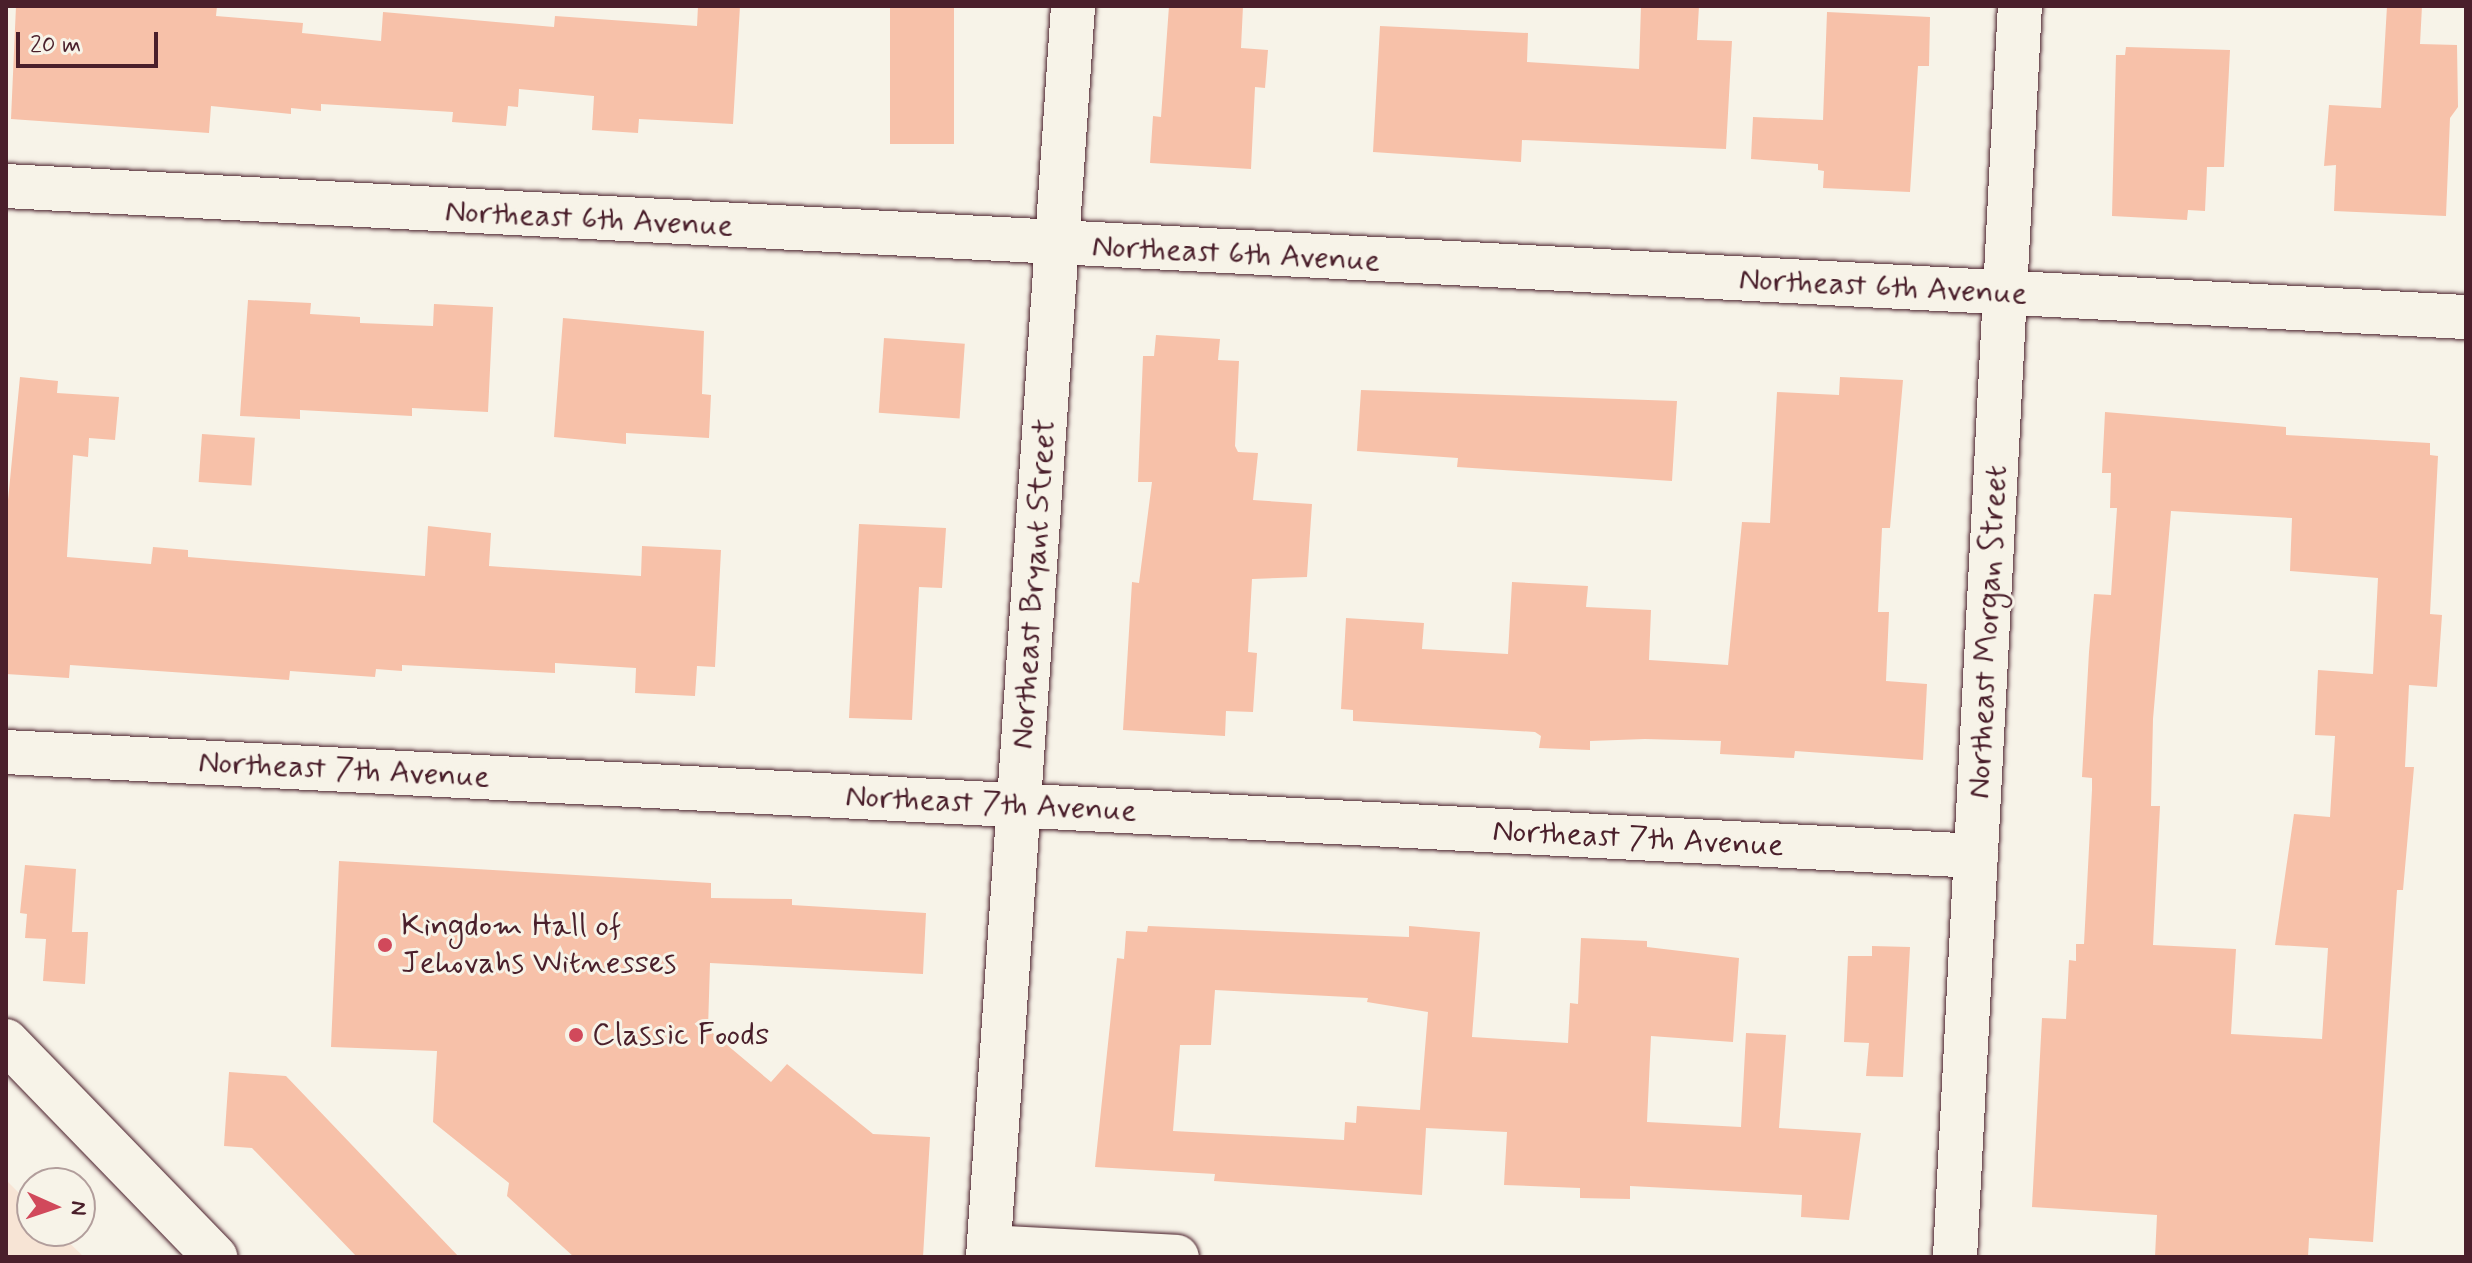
<!DOCTYPE html>
<style>
body{margin:0}
#map{position:relative;width:2472px;height:1263px;overflow:hidden;background:#f7f3e8;font-family:Mynerve,sans-serif}
div>[style]{position:absolute}
[style*='--x']{left:calc(var(--x)*1px);top:calc(var(--y)*1px);width:calc(var(--w)*1px);rotate:calc(var(--a)*1deg)}
.built>*{inset:0;background:#f7e4d5}
.building>*{inset:0;background:#f7c1a9;transform-origin:0 0}
.roads{filter:drop-shadow(0 0 2px #4a1f2b) drop-shadow(0 0 2px #4a1f2b)}
.street>*{height:44px;margin:-22px;padding:0 22px;transform-origin:22px;border-radius:22px;background:#f7f3e8}
.dots>*{width:22px;height:22px;translate:-50% -50%;box-sizing:border-box;border:4px solid #f7f3e8;border-radius:50%}
span{translate:-50% -50%;white-space:nowrap;text-align:center;line-height:1.15;-webkit-text-stroke:6px #f7f3e8;paint-order:stroke}
.street-label{font-size:32px;color:#4a1f2b}
.poi-label{font-size:32px;color:#4a1f2b}
.left{translate:0 -50%;text-align:left}
.frame{position:absolute;inset:0;border:8px solid #4a1f2b;pointer-events:none}
.north{position:absolute;left:16px;top:1167px;width:80px;height:80px;box-sizing:border-box;background:#f7f3e8;border:2px solid #b29e9c;border-radius:50%;rotate:93deg;font-size:22px;font-weight:700;line-height:32px;text-align:center;color:#4a1f2b}
.north::after{content:'';display:block;margin:auto;width:28px;height:36px;background:#d1495b;clip-path:polygon(50% 0,100% 100%,50% 72%,0 100%)}
.scale{position:absolute;left:16px;top:32px;width:142px;height:36px;box-sizing:border-box;border:4px solid #4a1f2b;border-top:0;padding-left:10px;font-size:24px;line-height:28px;white-space:nowrap;color:#4a1f2b;-webkit-text-stroke:6px #f7f3e8;paint-order:stroke}
</style>
<div id="map">
<div class="built">
<div style="clip-path:polygon(6px 1180px,32px 1206px,32px 1231px,57px 1231px,84px 1257px,6px 1257px)"></div>
</div>
<div class="building">
<div style="clip-path:polygon(16px 6px,217px 6px,216px 16px,303px 23px,302px 33px,381px 41px,383px 12px,554px 27px,555px 16px,697px 26px,698px 6px,740px 6px,733px 124px,639px 119px,638px 133px,592px 130px,594px 96px,519px 89px,518px 107px,508px 106px,506px 126px,452px 122px,453px 112px,321px 104px,321px 111px,291px 108px,291px 114px,211px 106px,209px 133px,11px 119px)"></div>
<div style="left:890px;top:6px;width:64px;height:138px"></div>
<div style="clip-path:polygon(1169px 6px,1243px 6px,1241px 48px,1268px 50px,1265px 88px,1255px 87px,1251px 169px,1150px 163px,1153px 116px,1161px 117px)"></div>
<div style="clip-path:polygon(1641px 6px,1699px 6px,1697px 40px,1732px 41px,1726px 149px,1522px 140px,1521px 162px,1373px 152px,1380px 26px,1528px 33px,1527px 62px,1639px 69px)"></div>
<div style="clip-path:polygon(2387px 6px,2422px 6px,2420px 44px,2457px 45px,2458px 107px,2450px 118px,2446px 216px,2334px 211px,2336px 165px,2324px 166px,2329px 105px,2381px 108px)"></div>
<div style="clip-path:polygon(1827px 12px,1930px 17px,1929px 66px,1918px 66px,1910px 192px,1823px 188px,1824px 171px,1818px 170px,1818px 164px,1751px 159px,1753px 117px,1823px 120px)"></div>
<div style="clip-path:polygon(2126px 47px,2230px 50px,2224px 167px,2207px 167px,2205px 211px,2188px 210px,2187px 220px,2112px 216px,2116px 55px,2125px 55px)"></div>
<div style="clip-path:polygon(248px 300px,311px 303px,310px 314px,360px 317px,360px 323px,433px 326px,434px 304px,493px 307px,488px 412px,412px 408px,412px 416px,300px 410px,300px 419px,240px 416px)"></div>
<div style="clip-path:polygon(563px 318px,704px 331px,702px 394px,711px 395px,709px 438px,626px 433px,626px 444px,554px 437px)"></div>
<div style="clip-path:polygon(1156px 335px,1220px 339px,1218px 360px,1239px 361px,1235px 446px,1238px 452px,1258px 453px,1253px 500px,1312px 504px,1307px 577px,1252px 579px,1248px 652px,1257px 653px,1253px 712px,1226px 711px,1225px 736px,1123px 730px,1132px 582px,1139px 583px,1152px 482px,1138px 482px,1143px 356px,1154px 356px)"></div>
<div style="left:884px;top:338px;width:81px;height:75px;rotate:4deg"></div>
<div style="clip-path:polygon(20px 377px,58px 381px,57px 393px,119px 397px,115px 440px,89px 438px,88px 457px,73px 455px,67px 557px,151px 564px,153px 547px,188px 550px,188px 557px,425px 576px,428px 526px,491px 533px,489px 566px,641px 576px,642px 546px,721px 550px,715px 667px,697px 666px,695px 696px,635px 693px,636px 668px,555px 663px,555px 673px,402px 665px,402px 671px,376px 669px,375px 677px,290px 671px,289px 680px,70px 665px,69px 678px,6px 674px,6px 521px)"></div>
<div style="clip-path:polygon(1840px 377px,1903px 380px,1890px 528px,1882px 528px,1878px 612px,1889px 612px,1886px 681px,1927px 684px,1923px 760px,1795px 751px,1794px 758px,1720px 754px,1721px 741px,1645px 739px,1590px 741px,1590px 750px,1539px 748px,1541px 736px,1535px 732px,1353px 721px,1353px 710px,1341px 709px,1346px 618px,1424px 623px,1422px 649px,1508px 654px,1512px 582px,1588px 586px,1586px 607px,1651px 610px,1649px 660px,1728px 665px,1742px 522px,1770px 523px,1777px 392px,1839px 395px)"></div>
<div style="clip-path:polygon(1361px 390px,1677px 401px,1672px 481px,1457px 467px,1458px 458px,1357px 451px)"></div>
<div style="clip-path:polygon(evenodd,2105px 412px,2286px 427px,2286px 435px,2430px 443px,2430px 455px,2438px 456px,2430px 614px,2442px 615px,2437px 687px,2409px 685px,2405px 767px,2414px 767px,2403px 890px,2397px 890px,2373px 1242px,2309px 1238px,2308px 1257px,2155px 1257px,2157px 1215px,2032px 1207px,2042px 1018px,2066px 1019px,2069px 960px,2076px 961px,2076px 944px,2084px 944px,2092px 790px,2092px 778px,2082px 777px,2089px 652px,2094px 594px,2111px 595px,2117px 508px,2110px 508px,2111px 473px,2102px 473px,2105px 412px,2171px 511px,2292px 518px,2290px 571px,2378px 578px,2373px 674px,2318px 670px,2315px 735px,2335px 736px,2330px 817px,2294px 814px,2275px 945px,2328px 948px,2322px 1039px,2231px 1034px,2236px 949px,2153px 945px,2160px 806px,2151px 806px,2153px 719px,2171px 511px)"></div>
<div style="left:202px;top:434px;width:53px;height:48px;rotate:4deg"></div>
<div style="clip-path:polygon(859px 524px,946px 528px,942px 588px,919px 587px,912px 720px,849px 718px)"></div>
<div style="clip-path:polygon(339px 861px,711px 883px,711px 898px,792px 899px,792px 905px,926px 913px,923px 974px,710px 963px,708px 1029px,771px 1082px,787px 1064px,873px 1134px,930px 1137px,923px 1257px,574px 1257px,507px 1196px,509px 1183px,433px 1122px,437px 1051px,331px 1047px)"></div>
<div style="clip-path:polygon(25px 865px,76px 869px,72px 932px,88px 932px,85px 984px,43px 981px,46px 939px,25px 938px,27px 914px,20px 913px)"></div>
<div style="clip-path:polygon(evenodd,1148px 926px,1409px 937px,1409px 926px,1480px 932px,1472px 1037px,1568px 1043px,1570px 1003px,1578px 1004px,1581px 938px,1647px 941px,1647px 947px,1739px 958px,1733px 1042px,1651px 1036px,1647px 1122px,1741px 1127px,1746px 1033px,1786px 1035px,1779px 1128px,1861px 1133px,1849px 1220px,1801px 1217px,1802px 1195px,1630px 1186px,1630px 1199px,1580px 1198px,1580px 1188px,1504px 1185px,1507px 1132px,1426px 1128px,1422px 1195px,1214px 1181px,1215px 1174px,1095px 1167px,1117px 958px,1124px 959px,1126px 931px,1147px 932px,1148px 926px,1215px 990px,1368px 998px,1367px 1002px,1428px 1012px,1420px 1110px,1357px 1106px,1356px 1123px,1345px 1122px,1344px 1140px,1173px 1131px,1180px 1045px,1211px 1045px,1215px 990px)"></div>
<div style="clip-path:polygon(1872px 946px,1910px 947px,1903px 1077px,1866px 1076px,1869px 1043px,1844px 1042px,1848px 956px,1872px 956px)"></div>
<div style="clip-path:polygon(229px 1072px,286px 1076px,459px 1257px,357px 1257px,252px 1148px,224px 1146px)"></div>
</div>
<div class="roads">
<div class="street">
<div style="--x:6;--y:186;--w:2463;--a:3.05"></div>
<div style="--x:6;--y:752;--w:1973;--a:3.02"></div>
<div style="--x:6;--y:1041;--w:301;--a:45.9"></div>
<div style="--x:989;--y:1247;--w:188;--a:3"></div>
<div style="--x:988;--y:1257;--w:1254;--a:-86.11"></div>
<div style="--x:1955;--y:1257;--w:1253;--a:-87.03"></div>
</div>
</div>
<div class="dots">
<div style="left:385px;top:945px;background:#d1495b"></div>
<div style="left:576px;top:1035px;background:#d1495b"></div>
</div>
<div class="street-label">
<span style="left:589px;top:219px;rotate:3deg">Northeast 6th Avenue</span>
<span style="left:1236px;top:254px;rotate:3deg">Northeast 6th Avenue</span>
<span style="left:1883px;top:287px;rotate:3deg">Northeast 6th Avenue</span>
<span style="left:1034px;top:584px;rotate:-86deg">Northeast Bryant Street</span>
<span style="left:1988px;top:632px;rotate:-87deg">Northeast Morgan Street</span>
<span style="left:344px;top:770px;rotate:3deg">Northeast 7th Avenue</span>
<span style="left:991px;top:804px;rotate:3deg">Northeast 7th Avenue</span>
<span style="left:1638px;top:839px;rotate:3deg">Northeast 7th Avenue</span>
</div>
<div class="poi-label">
<span class="left" style="left:401px;top:945px">Kingdom Hall of<br>Jehovahs Witnesses</span>
<span class="left" style="left:592px;top:1035px">Classic Foods</span>
</div>
<div class="frame"></div>
<div class="north">N</div>
<div class="scale">20 m</div>
</div>
